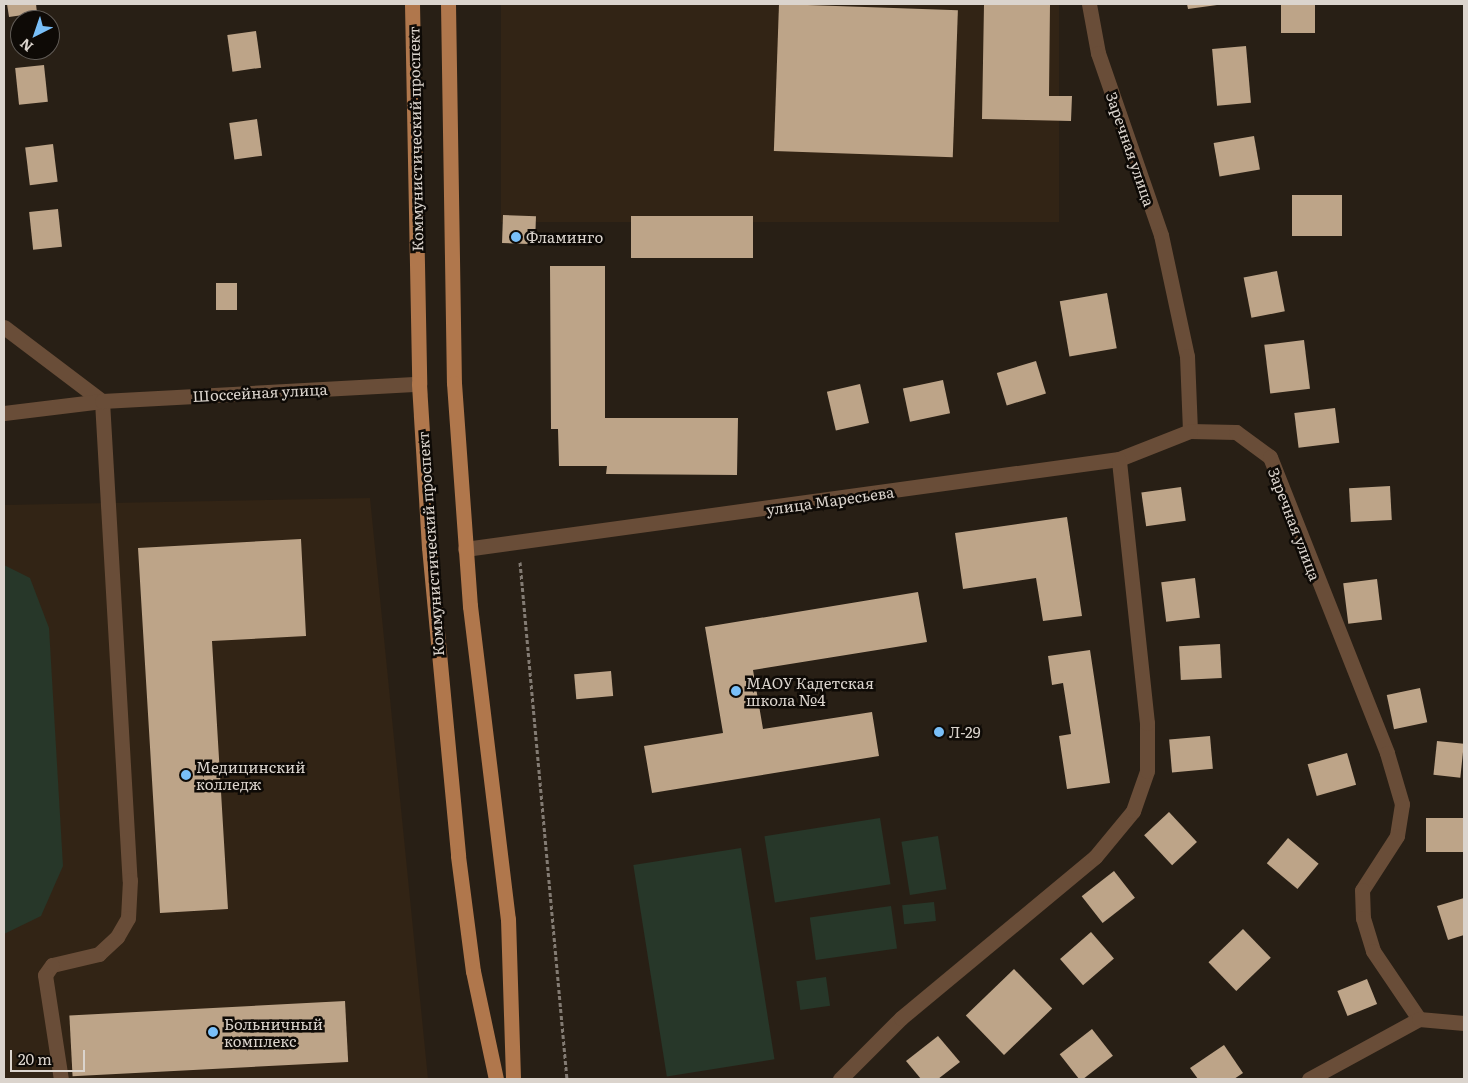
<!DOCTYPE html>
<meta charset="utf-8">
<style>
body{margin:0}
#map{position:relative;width:1468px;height:1083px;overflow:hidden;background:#281f15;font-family:Literata,serif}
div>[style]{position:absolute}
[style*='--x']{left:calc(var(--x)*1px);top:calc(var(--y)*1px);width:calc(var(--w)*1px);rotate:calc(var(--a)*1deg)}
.built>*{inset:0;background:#322415;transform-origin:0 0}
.green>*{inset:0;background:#273729;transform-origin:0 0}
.building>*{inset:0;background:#bda488;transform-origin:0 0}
.path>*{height:3px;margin-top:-1.5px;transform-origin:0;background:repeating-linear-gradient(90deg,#837b73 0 4px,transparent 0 6.5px)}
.minor>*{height:15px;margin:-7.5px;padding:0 7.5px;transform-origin:7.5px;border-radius:7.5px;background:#694d38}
.major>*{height:15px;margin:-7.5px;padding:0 7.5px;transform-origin:7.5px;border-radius:7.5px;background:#b0774c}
.dots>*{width:14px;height:14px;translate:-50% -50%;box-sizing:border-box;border:2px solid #0e0a06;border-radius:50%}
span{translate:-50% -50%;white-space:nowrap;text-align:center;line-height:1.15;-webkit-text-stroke:5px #0e0a06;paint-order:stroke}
.street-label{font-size:15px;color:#dbd4cd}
.poi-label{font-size:15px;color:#dbd4cd}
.left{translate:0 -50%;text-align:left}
.frame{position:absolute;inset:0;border:5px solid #dbd4cd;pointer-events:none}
.north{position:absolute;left:10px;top:10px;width:50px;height:50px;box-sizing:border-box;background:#0e0a06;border:1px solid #605b56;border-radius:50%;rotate:221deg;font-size:14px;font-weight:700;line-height:20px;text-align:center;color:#dbd4cd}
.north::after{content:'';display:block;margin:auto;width:18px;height:22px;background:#79bff8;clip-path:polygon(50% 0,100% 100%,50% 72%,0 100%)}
.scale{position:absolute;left:10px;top:1050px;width:75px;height:22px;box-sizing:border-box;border:2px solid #dbd4cd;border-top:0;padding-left:6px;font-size:15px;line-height:18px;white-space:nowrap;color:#dbd4cd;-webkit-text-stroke:4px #0e0a06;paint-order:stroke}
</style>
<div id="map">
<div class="built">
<div style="left:501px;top:4px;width:558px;height:218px"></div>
<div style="clip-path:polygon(370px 498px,428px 1079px,4px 1079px,4px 505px)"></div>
</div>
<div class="green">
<div style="clip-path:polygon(4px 565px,30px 578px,49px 628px,63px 866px,41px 916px,4px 934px)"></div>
<div style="left:880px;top:818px;width:67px;height:117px;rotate:81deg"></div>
<div style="left:938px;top:836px;width:54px;height:37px;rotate:81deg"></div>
<div style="left:741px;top:848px;width:214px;height:109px;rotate:81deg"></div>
<div style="left:934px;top:902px;width:19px;height:32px;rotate:84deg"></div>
<div style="left:891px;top:906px;width:43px;height:82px;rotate:82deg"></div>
<div style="left:826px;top:977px;width:29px;height:30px;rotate:82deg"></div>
</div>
<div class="building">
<div style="clip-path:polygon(7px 4px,36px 4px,37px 13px,9px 17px)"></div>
<div style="left:779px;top:4px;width:179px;height:147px;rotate:2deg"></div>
<div style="clip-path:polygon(984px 4px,1050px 4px,1049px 96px,1072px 96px,1071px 121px,982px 119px)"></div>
<div style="clip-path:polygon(1187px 4px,1217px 4px,1217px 5px,1188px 9px)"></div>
<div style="left:1281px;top:4px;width:34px;height:29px"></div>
<div style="left:256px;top:31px;width:37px;height:29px;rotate:82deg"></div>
<div style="left:1246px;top:46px;width:57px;height:34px;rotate:85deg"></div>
<div style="left:44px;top:65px;width:37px;height:29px;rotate:84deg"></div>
<div style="left:257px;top:119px;width:37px;height:28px;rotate:82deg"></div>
<div style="left:1254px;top:136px;width:34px;height:41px;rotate:80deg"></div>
<div style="left:53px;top:144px;width:38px;height:28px;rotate:83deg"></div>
<div style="left:1342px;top:195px;width:41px;height:50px;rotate:90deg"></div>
<div style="left:58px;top:209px;width:38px;height:29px;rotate:84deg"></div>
<div style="left:503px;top:215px;width:33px;height:28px;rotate:2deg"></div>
<div style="left:631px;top:216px;width:122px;height:42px"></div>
<div style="clip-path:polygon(550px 266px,605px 266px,605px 418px,738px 418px,737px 475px,606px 474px,607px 466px,559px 466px,558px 429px,551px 429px)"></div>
<div style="left:1277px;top:271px;width:41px;height:34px;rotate:79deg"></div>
<div style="left:216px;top:283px;width:21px;height:27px"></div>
<div style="left:1107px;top:293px;width:56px;height:48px;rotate:80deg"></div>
<div style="left:1304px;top:340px;width:49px;height:40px;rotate:83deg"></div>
<div style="left:1036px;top:361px;width:34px;height:41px;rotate:73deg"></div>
<div style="left:943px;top:380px;width:34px;height:41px;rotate:78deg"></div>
<div style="left:860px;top:384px;width:40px;height:34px;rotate:77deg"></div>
<div style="left:1335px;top:408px;width:35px;height:41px;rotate:83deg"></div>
<div style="left:1390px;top:486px;width:34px;height:41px;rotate:87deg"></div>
<div style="left:1181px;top:487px;width:34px;height:40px;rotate:82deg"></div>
<div style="clip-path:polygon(1067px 517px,1082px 616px,1043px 621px,1036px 578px,963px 589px,955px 533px)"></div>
<div style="clip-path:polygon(301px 539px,306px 636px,212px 641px,228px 909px,160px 913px,138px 548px)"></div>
<div style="left:1195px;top:578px;width:40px;height:34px;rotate:83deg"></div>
<div style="left:1377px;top:579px;width:41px;height:34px;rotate:83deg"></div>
<div style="clip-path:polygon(918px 592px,927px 642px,753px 670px,763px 729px,872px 712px,879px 756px,652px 793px,644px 746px,723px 733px,705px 627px)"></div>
<div style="left:1220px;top:644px;width:34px;height:41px;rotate:87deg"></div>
<div style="clip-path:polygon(1090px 650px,1110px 783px,1067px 789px,1059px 736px,1071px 734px,1063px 683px,1052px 685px,1048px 656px)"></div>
<div style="left:611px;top:671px;width:25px;height:37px;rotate:85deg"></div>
<div style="left:1420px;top:688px;width:35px;height:34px;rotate:78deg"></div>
<div style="left:1210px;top:736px;width:33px;height:41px;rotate:85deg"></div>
<div style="left:1437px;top:741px;width:27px;height:34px;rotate:6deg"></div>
<div style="left:1347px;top:753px;width:33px;height:41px;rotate:74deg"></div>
<div style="left:1169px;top:812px;width:41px;height:34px;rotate:47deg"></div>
<div style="left:1426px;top:818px;width:38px;height:34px"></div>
<div style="left:1288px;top:838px;width:40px;height:33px;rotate:40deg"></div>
<div style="left:1114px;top:871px;width:34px;height:41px;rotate:52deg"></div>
<div style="clip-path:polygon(1464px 898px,1464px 935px,1448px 940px,1437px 906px)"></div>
<div style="left:1243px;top:929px;width:40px;height:48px;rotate:46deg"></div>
<div style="left:1091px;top:932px;width:35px;height:41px;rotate:49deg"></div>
<div style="left:1014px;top:969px;width:55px;height:67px;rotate:46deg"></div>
<div style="left:1367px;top:979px;width:27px;height:32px;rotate:68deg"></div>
<div style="left:345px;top:1001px;width:61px;height:276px;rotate:87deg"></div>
<div style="left:1092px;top:1029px;width:34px;height:41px;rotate:52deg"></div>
<div style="clip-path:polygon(938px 1036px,960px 1062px,938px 1079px,921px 1079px,906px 1061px)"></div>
<div style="clip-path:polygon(1224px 1045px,1243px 1073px,1234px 1079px,1198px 1079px,1190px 1068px)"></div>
</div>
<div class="path">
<div style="--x:520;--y:562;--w:519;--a:84.81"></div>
</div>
<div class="minor">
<div style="--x:1089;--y:4;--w:50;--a:79.6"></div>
<div style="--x:1098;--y:53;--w:193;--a:70.9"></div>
<div style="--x:1161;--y:235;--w:124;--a:77.9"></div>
<div style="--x:1187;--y:356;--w:75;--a:87.7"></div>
<div style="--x:1190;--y:431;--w:46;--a:1.2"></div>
<div style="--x:1236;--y:432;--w:42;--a:36.3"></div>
<div style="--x:1270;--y:457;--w:318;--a:68.4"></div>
<div style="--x:1387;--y:753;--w:53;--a:73.6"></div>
<div style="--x:1402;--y:804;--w:32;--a:99"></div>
<div style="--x:1397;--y:836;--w:64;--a:122.9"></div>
<div style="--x:1362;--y:890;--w:28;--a:88"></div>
<div style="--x:1363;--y:918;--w:34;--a:73"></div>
<div style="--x:1373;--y:951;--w:82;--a:55.9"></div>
<div style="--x:4;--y:327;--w:123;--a:37.1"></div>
<div style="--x:102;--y:401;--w:480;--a:86.7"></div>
<div style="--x:130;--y:880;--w:38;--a:93"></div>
<div style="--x:128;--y:918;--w:22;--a:120"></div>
<div style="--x:117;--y:937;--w:25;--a:137"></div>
<div style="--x:99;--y:954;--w:48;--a:166.8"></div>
<div style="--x:52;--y:965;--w:12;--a:125"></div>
<div style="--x:45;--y:975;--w:105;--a:81.3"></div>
<div style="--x:4;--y:413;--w:99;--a:-7"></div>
<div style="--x:102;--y:401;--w:317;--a:-3.1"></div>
<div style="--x:465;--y:549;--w:660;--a:-7.84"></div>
<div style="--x:1119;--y:459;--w:76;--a:-21.5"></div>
<div style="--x:840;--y:1079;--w:86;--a:-45"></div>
<div style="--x:901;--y:1018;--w:252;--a:-39.7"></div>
<div style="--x:1095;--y:857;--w:60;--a:-50.4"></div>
<div style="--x:1133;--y:811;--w:42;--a:-70.7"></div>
<div style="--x:1147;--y:771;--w:48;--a:-90"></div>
<div style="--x:1147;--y:723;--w:265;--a:-96.1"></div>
<div style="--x:1309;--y:1079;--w:125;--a:-28.6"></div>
<div style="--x:1419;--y:1019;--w:45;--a:5.1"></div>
</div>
<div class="major">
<div style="--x:412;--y:4;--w:380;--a:88.9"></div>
<div style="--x:419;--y:384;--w:163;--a:86.5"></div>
<div style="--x:429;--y:547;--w:310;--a:84.6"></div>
<div style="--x:458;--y:856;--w:116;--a:82.6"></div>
<div style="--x:473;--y:971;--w:110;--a:78"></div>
<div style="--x:448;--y:4;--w:379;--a:89.1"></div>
<div style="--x:454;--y:383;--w:224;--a:85.9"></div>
<div style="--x:470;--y:606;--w:315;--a:83.1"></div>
<div style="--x:508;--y:919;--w:160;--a:88.2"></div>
</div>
<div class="dots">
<div style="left:516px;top:237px;background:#79bff8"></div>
<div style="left:736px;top:691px;background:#79bff8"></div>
<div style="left:939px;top:732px;background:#79bff8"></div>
<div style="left:186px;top:775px;background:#79bff8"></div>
<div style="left:213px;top:1032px;background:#79bff8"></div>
</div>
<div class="street-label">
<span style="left:415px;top:139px;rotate:-91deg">Коммунистический проспект</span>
<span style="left:1131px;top:149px;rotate:71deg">Заречная улица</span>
<span style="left:260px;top:392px;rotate:-3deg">Шоссейная улица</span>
<span style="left:830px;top:500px;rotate:-8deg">улица Маресьева</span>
<span style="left:1295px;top:524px;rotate:69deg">Заречная улица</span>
<span style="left:430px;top:544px;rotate:-94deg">Коммунистический проспект</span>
</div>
<div class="poi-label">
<span class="left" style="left:526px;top:237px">Фламинго</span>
<span class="left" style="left:746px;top:691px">МАОУ Кадетская<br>школа №4</span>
<span class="left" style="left:949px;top:732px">Л-29</span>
<span class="left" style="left:196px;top:775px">Медицинский<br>колледж</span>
<span class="left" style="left:224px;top:1032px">Больничный<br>комплекс</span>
</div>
<div class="frame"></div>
<div class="north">N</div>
<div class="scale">20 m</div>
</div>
